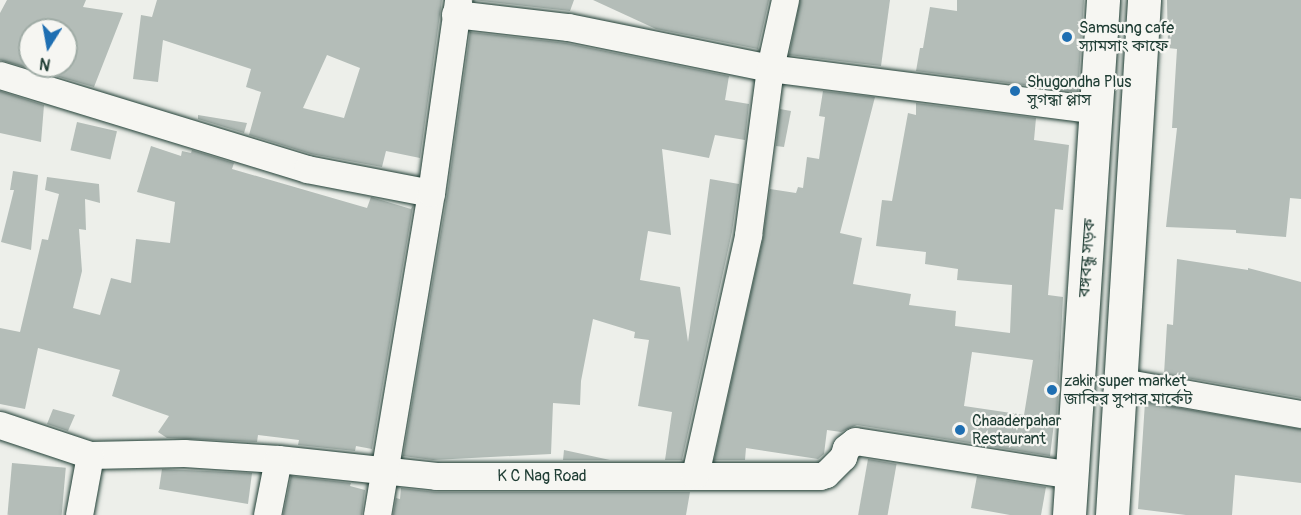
<!DOCTYPE html>
<meta charset="utf-8">
<style>
body{margin:0}
#map{position:relative;width:1301px;height:515px;overflow:hidden;background:#edefea;font-family:Pangolin,"Noto Sans Bengali",sans-serif}
div>[style]{position:absolute}
[style*='--x']{left:calc(var(--x)*1px);top:calc(var(--y)*1px);width:calc(var(--w)*1px);rotate:calc(var(--a)*1deg)}
.building>*{inset:0;background:#b4bdb8;transform-origin:0 0}
.roads{filter:drop-shadow(0 0 2px #1f3d34) drop-shadow(0 0 2px #1f3d34)}
.minor>*{height:27px;margin:-13.5px;padding:0 13.5px;transform-origin:13.5px;border-radius:13.5px;background:#f6f6f2}
.major>*{height:33px;margin:-16.5px;padding:0 16.5px;transform-origin:16.5px;border-radius:16.5px;background:#f6f6f2}
.dots>*{width:16px;height:16px;translate:-50% -50%;box-sizing:border-box;border:3px solid #f6f6f2;border-radius:50%}
span{translate:-50% -50%;white-space:nowrap;text-align:center;line-height:1.15;-webkit-text-stroke:4.5px #f6f6f2;paint-order:stroke}
.poi-label{font-size:16px;color:#1f3d34}
.left{translate:0 -50%;text-align:left}
.street-label{font-size:16px;color:#1f3d34}
.north{position:absolute;left:18px;top:18px;width:60px;height:60px;box-sizing:border-box;background:#f6f6f2;border:2px solid #a0aca6;border-radius:50%;rotate:191deg;font-size:16px;font-weight:700;line-height:24px;text-align:center;color:#1f3d34}
.north::after{content:'';display:block;margin:auto;width:21px;height:27px;background:#1f6fb2;clip-path:polygon(50% 0,100% 100%,50% 72%,0 100%)}
</style>
<div id="map">
<div class="building">
<div style="clip-path:polygon(evenodd,7px 0,86px 0,83px 7px,123px 13px,94px 87px,0 60px,0 13px,7px 0,30px 30px,66px 30px,66px 66px,30px 66px,30px 30px)"></div>
<div style="clip-path:polygon(evenodd,157px 0,442px 0,420px 158px,386px 151px,382px 167px,311px 154px,249px 135px,261px 92px,246px 87px,251px 69px,163px 40px,158px 82px,133px 79px,141px 15px,152px 17px,157px 0,327px 55px,360px 68px,344px 118px,303px 108px,327px 55px)"></div>
<div style="clip-path:polygon(473px 0,574px 0,570px 11px)"></div>
<div style="clip-path:polygon(593px 0,769px 0,758px 49px,656px 29px)"></div>
<div style="clip-path:polygon(800px 0,890px 0,881px 66px,789px 55px)"></div>
<div style="clip-path:polygon(957px 0,1084px 0,1078px 92px,916px 71px,920px 48px,923px 48px,930px 7px,957px 11px)"></div>
<div style="clip-path:polygon(1167px 0,1301px 0,1301px 199px,1290px 198px,1286px 237px,1236px 233px,1236px 230px,1166px 227px,1177px 128px,1172px 128px,1177px 49px,1168px 48px)"></div>
<div style="clip-path:polygon(470px 32px,566px 43px,729px 76px,725px 100px,749px 104px,745px 140px,715px 135px,709px 158px,662px 149px,671px 235px,648px 231px,640px 280px,680px 287px,688px 342px,710px 179px,739px 184px,732px 232px,682px 460px,665px 460px,672px 412px,638px 406px,649px 340px,634px 338px,635px 332px,593px 319px,581px 381px,580px 405px,553px 403px,551px 454px,433px 460px,403px 456px,447px 196px)"></div>
<div style="clip-path:polygon(0 91px,44px 105px,41px 142px,0 133px)"></div>
<div style="clip-path:polygon(evenodd,823px 91px,875px 97px,840px 233px,862px 238px,853px 284px,911px 294px,909px 305px,956px 311px,955px 326px,1010px 333px,1012px 285px,957px 280px,958px 269px,925px 264px,926px 252px,876px 246px,882px 200px,892px 201px,908px 113px,916px 115px,916px 103px,1036px 118px,1034px 140px,1069px 145px,1063px 210px,1055px 209px,1048px 295px,1063px 297px,1057px 416px,1055px 415px,1050px 456px,857px 425px,841px 432px,827px 430px,824px 454px,818px 459px,746px 448px,745px 460px,714px 460px,763px 238px,770px 189px,796px 193px,798px 187px,803px 188px,807px 157px,819px 159px,825px 117px,819px 116px,823px 91px,972px 352px,1033px 360px,1024px 415px,964px 406px,972px 352px)"></div>
<div style="clip-path:polygon(780px 109px,791px 111px,784px 147px,776px 146px)"></div>
<div style="clip-path:polygon(198px 115px,247px 123px,244px 133px,198px 119px)"></div>
<div style="left:77px;top:122px;width:41px;height:29px;rotate:13deg"></div>
<div style="clip-path:polygon(151px 146px,181px 156px,182px 151px,191px 153px,192px 150px,234px 163px,232px 169px,367px 208px,371px 197px,411px 209px,413px 206px,372px 449px,356px 446px,355px 451px,298px 445px,299px 440px,258px 435px,257px 442px,167px 438px,158px 432px,169px 416px,112px 396px,120px 370px,38px 348px,25px 409px,0 404px,0 328px,20px 332px,42px 239px,48px 240px,59px 194px,45px 190px,47px 177px,99px 184px,100px 203px,85px 199px,86px 230px,79px 229px,82px 271px,73px 308px,100px 315px,111px 278px,131px 283px,136px 239px,170px 243px,175px 202px,137px 192px)"></div>
<div style="clip-path:polygon(13px 171px,38px 175px,31px 250px,1px 242px,14px 190px,10px 190px)"></div>
<div style="clip-path:polygon(1177px 259px,1248px 270px,1248px 268px,1301px 282px,1301px 398px,1164px 374px,1167px 324px,1173px 325px)"></div>
<div style="clip-path:polygon(1145px 402px,1301px 429px,1301px 483px,1235px 475px,1232px 515px,1186px 515px,1138px 509px)"></div>
<div style="clip-path:polygon(53px 409px,75px 415px,68px 431px,47px 424px)"></div>
<div style="clip-path:polygon(564px 450px,610px 460px,563px 460px)"></div>
<div style="left:868px;top:459px;width:29px;height:57px;rotate:10deg"></div>
<div style="left:12px;top:463px;width:54px;height:52px;rotate:5deg"></div>
<div style="clip-path:polygon(162px 469px,252px 473px,248px 504px,159px 489px)"></div>
<div style="clip-path:polygon(291px 476px,351px 483px,350px 486px,365px 490px,362px 515px,283px 515px)"></div>
<div style="clip-path:polygon(977px 476px,1046px 487px,1041px 515px,1010px 515px,971px 508px)"></div>
<div style="clip-path:polygon(401px 488px,436px 492px,690px 492px,686px 515px,393px 515px,396px 498px,400px 499px)"></div>
</div>
<div class="roads">
<div class="minor">
<div style="--x:455;--y:14;--w:114;--a:6.6"></div>
<div style="--x:568;--y:27;--w:206;--a:11.5"></div>
<div style="--x:770;--y:68;--w:330;--a:7.3"></div>
<div style="--x:0;--y:75;--w:321;--a:17"></div>
<div style="--x:307;--y:169;--w:126;--a:11"></div>
<div style="--x:1121;--y:382;--w:183;--a:10.1"></div>
<div style="--x:0;--y:425;--w:95;--a:18.4"></div>
<div style="--x:90;--y:455;--w:94;--a:-1.2"></div>
<div style="--x:184;--y:453;--w:94;--a:3.7"></div>
<div style="--x:278;--y:459;--w:159;--a:6.1"></div>
<div style="--x:436;--y:476;--w:384;--a:0"></div>
<div style="--x:820;--y:476;--w:6;--a:-18"></div>
<div style="--x:826;--y:474;--w:24;--a:-45"></div>
<div style="--x:843;--y:457;--w:9;--a:-72"></div>
<div style="--x:846;--y:448;--w:11;--a:-38"></div>
<div style="--x:855;--y:441;--w:220;--a:8.9"></div>
<div style="--x:695;--y:475;--w:246;--a:-77.5"></div>
<div style="--x:748;--y:235;--w:168;--a:-82.5"></div>
<div style="--x:770;--y:68;--w:70;--a:-77.6"></div>
<div style="--x:79;--y:515;--w:61;--a:-79.6"></div>
<div style="--x:267;--y:515;--w:57;--a:-78.9"></div>
<div style="--x:377;--y:515;--w:326;--a:-80.5"></div>
<div style="--x:431;--y:193;--w:195;--a:-82"></div>
</div>
<div class="major">
<div style="--x:1069;--y:515;--w:516;--a:-86.22"></div>
<div style="--x:1112;--y:515;--w:516;--a:-86.44"></div>
</div>
</div>
<div class="dots">
<div style="left:1067px;top:37px;background:#1f6fb2"></div>
<div style="left:1015px;top:91px;background:#1f6fb2"></div>
<div style="left:1052px;top:390px;background:#1f6fb2"></div>
<div style="left:960px;top:430px;background:#1f6fb2"></div>
</div>
<div class="poi-label">
<span class="left" style="left:1079px;top:37px">Samsung cafe<br>স্যামসাং কাফে</span>
<span class="left" style="left:1027px;top:91px">Shugondha Plus<br>সুগন্ধা প্লাস</span>
<span class="left" style="left:1064px;top:390px">zakir super market<br>জাকির সুপার মার্কেট</span>
<span class="left" style="left:972px;top:430px">Chaaderpahar<br>Restaurant</span>
</div>
<div class="street-label">
<span style="left:1087px;top:258px;rotate:-86deg">বঙ্গবন্ধু সড়ক</span>
<span style="left:542px;top:476px">K C Nag Road</span>
</div>
<div class="north">N</div>
</div>
